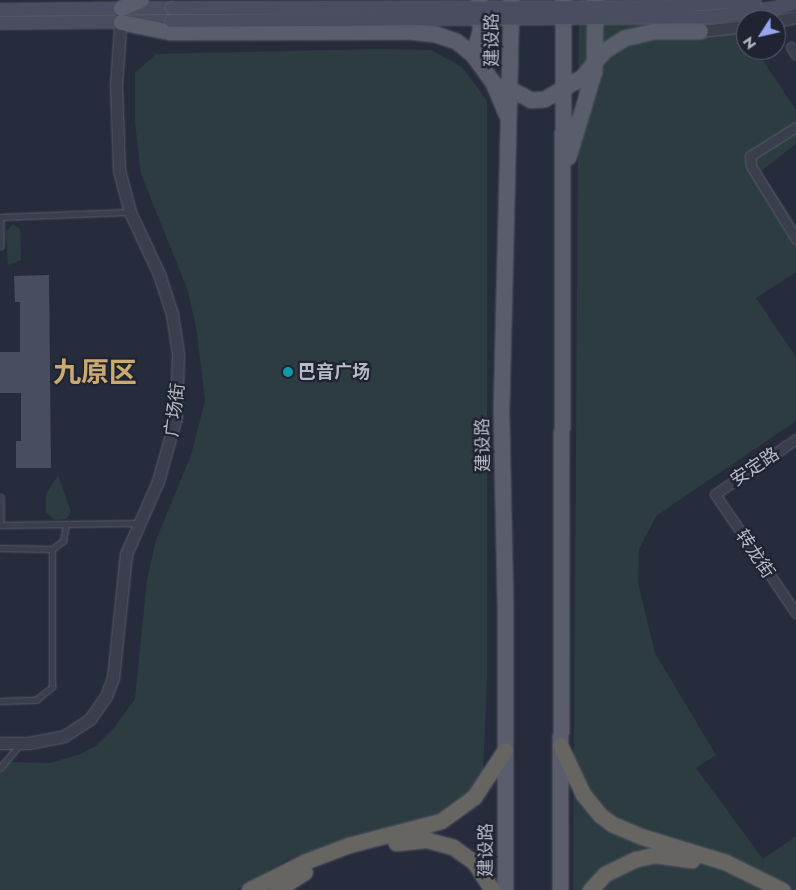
<!DOCTYPE html>
<meta charset="utf-8">
<style>
body{margin:0}
#map{position:relative;width:796px;height:890px;overflow:hidden;background:#272c3c;font-family:Jost,"Noto Sans SC",sans-serif}
div>[style]{position:absolute}
[style*='--x']{left:calc(var(--x)*1px);top:calc(var(--y)*1px);width:calc(var(--w)*1px);rotate:calc(var(--a)*1deg)}
.green>*{inset:0;background:#2d3c41}
.building>*{inset:0;background:#494d60}
.roads{filter:drop-shadow(0 0 1px #595c6a) drop-shadow(0 0 1px #595c6a)}
.service>*{height:4.5px;margin:-2.25px;padding:0 2.25px;transform-origin:2.25px;border-radius:2.25px;background:#3b3e4c}
.minor>*{height:9px;margin:-4.5px;padding:0 4.5px;transform-origin:4.5px;border-radius:4.5px;background:#3b3e4c}
.tertiary>*{height:11px;margin:-5.5px;padding:0 5.5px;transform-origin:5.5px;border-radius:5.5px;background:#3b3e4c}
.secondary>*{height:12px;margin:-6px;padding:0 6px;transform-origin:6px;border-radius:6px;background:#494d5f}
.primary>*{height:15px;margin:-7.5px;padding:0 7.5px;transform-origin:7.5px;border-radius:7.5px;background:#595d6c}
.trunk>*{height:15px;margin:-7.5px;padding:0 7.5px;transform-origin:7.5px;border-radius:7.5px;background:#666562}
.bridges{filter:drop-shadow(0 0 1px #595c6a) drop-shadow(0 0 1px #595c6a)}
.secondary-bridge>*{height:12px;margin:-6px;padding:0 6px;transform-origin:6px;border-radius:6px;background:#494d5f}
.dots>*{width:14px;height:14px;translate:-50% -50%;box-sizing:border-box;border:2px solid #202332;border-radius:50%}
span{translate:-50% -50%;white-space:nowrap;text-align:center;line-height:1.15;-webkit-text-stroke:4.5px #202332;paint-order:stroke}
.street-label{font-size:18px;color:#b7bac7}
.poi-label{font-size:18px;color:#b7bac7;font-weight:700}
.left{translate:0 -50%;text-align:left}
.town-label{font-size:28px;color:#caaa70;font-weight:700}
.north{position:absolute;left:736px;top:10px;width:50px;height:50px;box-sizing:border-box;background:#202332;border:1px solid #5c5f6e;border-radius:50%;rotate:235deg;font-size:14px;font-weight:700;line-height:20px;text-align:center;color:#b7bac7}
.north::after{content:'';display:block;margin:auto;width:18px;height:22px;background:#96a5ed;clip-path:polygon(50% 0,100% 100%,50% 72%,0 100%)}
</style>
<div id="map">
<div class="green">
<div style="clip-path:polygon(579px 0,733px 0,746px 30px,746px 50px,756px 50px,796px 110px,796px 144px,761px 171px,796px 224px,796px 272px,756px 298px,796px 357px,796px 421px,656px 516px,639px 549px,638px 583px,655px 653px,716px 755px,696px 768px,763px 859px,796px 836px,796px 890px,573px 890px)"></div>
<div style="clip-path:polygon(379px 49px,431px 50px,462px 67px,487px 101px,487px 679px,483px 771px,470px 793px,447px 810px,423px 821px,348px 838px,287px 860px,237px 890px,0 890px,0 762px,50px 763px,81px 754px,96px 746px,113px 729px,135px 699px,147px 580px,156px 540px,191px 455px,205px 401px,197px 332px,188px 291px,141px 174px,135px 123px,135px 73px,156px 54px)"></div>
<div style="clip-path:polygon(13px 224px,20px 229px,21px 260px,8px 265px,6px 232px)"></div>
<div style="clip-path:polygon(58px 475px,71px 512px,66px 519px,54px 520px,46px 512px,46px 494px)"></div>
</div>
<div class="building">
<div style="clip-path:polygon(49px 275px,51px 468px,16px 468px,16px 441px,21px 441px,21px 393px,0 393px,0 352px,20px 352px,20px 302px,15px 302px,14px 276px)"></div>
</div>
<div class="roads">
<div class="service">
<div style="--x:0;--y:217;--w:128;--a:-2.2"></div>
<div style="--x:1;--y:217;--w:29;--a:90"></div>
<div style="--x:1;--y:497;--w:28;--a:90"></div>
<div style="--x:0;--y:525;--w:137;--a:-0.8"></div>
<div style="--x:0;--y:548;--w:52;--a:1.1"></div>
<div style="--x:52;--y:549;--w:14;--a:-36"></div>
<div style="--x:63;--y:541;--w:17;--a:-80"></div>
<div style="--x:0;--y:701;--w:36;--a:-2"></div>
<div style="--x:36;--y:700;--w:21;--a:-39"></div>
<div style="--x:52;--y:687;--w:138;--a:-90"></div>
<div style="--x:0;--y:768;--w:31;--a:-50"></div>
</div>
<div class="minor">
<div style="--x:791;--y:47;--w:9;--a:58"></div>
<div style="--x:796;--y:127;--w:54;--a:147.8"></div>
<div style="--x:750;--y:156;--w:10;--a:84"></div>
<div style="--x:751;--y:166;--w:86;--a:58.3"></div>
<div style="--x:796;--y:439;--w:98;--a:145.8"></div>
<div style="--x:715;--y:494;--w:144;--a:55.8"></div>
</div>
<div class="tertiary">
<div style="--x:776;--y:21;--w:20;--a:-11"></div>
<div style="--x:700;--y:31;--w:46;--a:-6.2"></div>
<div style="--x:0;--y:743;--w:29;--a:0"></div>
<div style="--x:29;--y:743;--w:36;--a:-11"></div>
<div style="--x:64;--y:736;--w:31;--a:-33"></div>
<div style="--x:90;--y:719;--w:28;--a:-55"></div>
<div style="--x:106;--y:696;--w:19;--a:-69"></div>
<div style="--x:113;--y:678;--w:125;--a:-84"></div>
<div style="--x:126;--y:554;--w:80;--a:-66.3"></div>
<div style="--x:158;--y:481;--w:66;--a:-74.3"></div>
<div style="--x:176;--y:417;--w:63;--a:-88.2"></div>
<div style="--x:178;--y:354;--w:40;--a:-98.5"></div>
<div style="--x:172;--y:314;--w:42;--a:-108"></div>
<div style="--x:159;--y:274;--w:68;--a:-115.1"></div>
<div style="--x:130;--y:212;--w:43;--a:-104.7"></div>
<div style="--x:119;--y:170;--w:85;--a:-92"></div>
<div style="--x:116;--y:85;--w:71;--a:-86"></div>
</div>
<div class="secondary">
<div style="--x:0;--y:10;--w:172;--a:-0.7"></div>
<div style="--x:0;--y:23;--w:171;--a:-0.7"></div>
</div>
<div class="primary">
<div style="--x:121;--y:8;--w:21;--a:-23"></div>
<div style="--x:121;--y:22;--w:50;--a:11.5"></div>
<div style="--x:170;--y:32;--w:237;--a:-0.2"></div>
<div style="--x:407;--y:31;--w:28;--a:6"></div>
<div style="--x:435;--y:34;--w:22;--a:18"></div>
<div style="--x:456;--y:41;--w:22;--a:39"></div>
<div style="--x:473;--y:55;--w:34;--a:54"></div>
<div style="--x:493;--y:83;--w:33;--a:67"></div>
<div style="--x:473;--y:55;--w:26;--a:-74"></div>
<div style="--x:480;--y:30;--w:30;--a:-92"></div>
<div style="--x:504;--y:86;--w:30;--a:27"></div>
<div style="--x:531;--y:100;--w:13;--a:-4"></div>
<div style="--x:544;--y:99;--w:44;--a:-30.1"></div>
<div style="--x:582;--y:77;--w:35;--a:-50"></div>
<div style="--x:605;--y:50;--w:22;--a:-32"></div>
<div style="--x:624;--y:38;--w:32;--a:-13"></div>
<div style="--x:655;--y:31;--w:45;--a:0"></div>
<div style="--x:568;--y:157;--w:90;--a:-73.2"></div>
<div style="--x:594;--y:71;--w:71;--a:-89.2"></div>
<div style="--x:505;--y:890;--w:285;--a:-90"></div>
<div style="--x:505;--y:605;--w:194;--a:-91.2"></div>
<div style="--x:501;--y:411;--w:411;--a:-88.6"></div>
<div style="--x:560;--y:890;--w:890;--a:-89.81"></div>
</div>
<div class="trunk">
<div style="--x:560;--y:745;--w:54;--a:64.9"></div>
<div style="--x:583;--y:794;--w:27;--a:51"></div>
<div style="--x:600;--y:815;--w:15;--a:37"></div>
<div style="--x:612;--y:824;--w:30;--a:23"></div>
<div style="--x:640;--y:836;--w:89;--a:17"></div>
<div style="--x:725;--y:862;--w:64;--a:26.2"></div>
<div style="--x:396;--y:843;--w:31;--a:-6"></div>
<div style="--x:427;--y:840;--w:27;--a:15"></div>
<div style="--x:453;--y:847;--w:26;--a:36"></div>
<div style="--x:474;--y:862;--w:33;--a:57"></div>
<div style="--x:249;--y:890;--w:62;--a:-27"></div>
<div style="--x:304;--y:862;--w:48;--a:-20.7"></div>
<div style="--x:349;--y:845;--w:95;--a:-14.6"></div>
<div style="--x:441;--y:821;--w:41;--a:-36"></div>
<div style="--x:474;--y:797;--w:56;--a:-56.6"></div>
<div style="--x:277;--y:890;--w:33;--a:-33"></div>
<div style="--x:590;--y:890;--w:22;--a:-47"></div>
<div style="--x:605;--y:874;--w:34;--a:-26"></div>
<div style="--x:636;--y:859;--w:19;--a:-12"></div>
<div style="--x:655;--y:855;--w:37;--a:8"></div>
</div>
</div>
<div class="bridges">
<div class="secondary-bridge">
<div style="--x:172;--y:8;--w:492;--a:-0.1"></div>
<div style="--x:664;--y:7;--w:91;--a:-4.4"></div>
<div style="--x:171;--y:21;--w:537;--a:-0.43"></div>
<div style="--x:708;--y:17;--w:68;--a:-7.7"></div>
<div style="--x:775;--y:8;--w:22;--a:-16"></div>
</div>
</div>
<div class="dots">
<div style="left:288px;top:372px;background:#0f9aa8"></div>
</div>
<div class="street-label">
<span style="left:492px;top:40px;rotate:-90deg">建设路</span>
<span style="left:175px;top:410px;rotate:-83deg">广场街</span>
<span style="left:483px;top:445px;rotate:-91deg">建设路</span>
<span style="left:755px;top:467px;rotate:-34deg">安定路</span>
<span style="left:755px;top:554px;rotate:56deg">转龙街</span>
<span style="left:486px;top:850px;rotate:-90deg">建设路</span>
</div>
<div class="poi-label">
<span class="left" style="left:298px;top:372px">巴音广场</span>
</div>
<div class="town-label">
<span style="left:95px;top:373px">九原区</span>
</div>
<div class="north">N</div>
</div>
